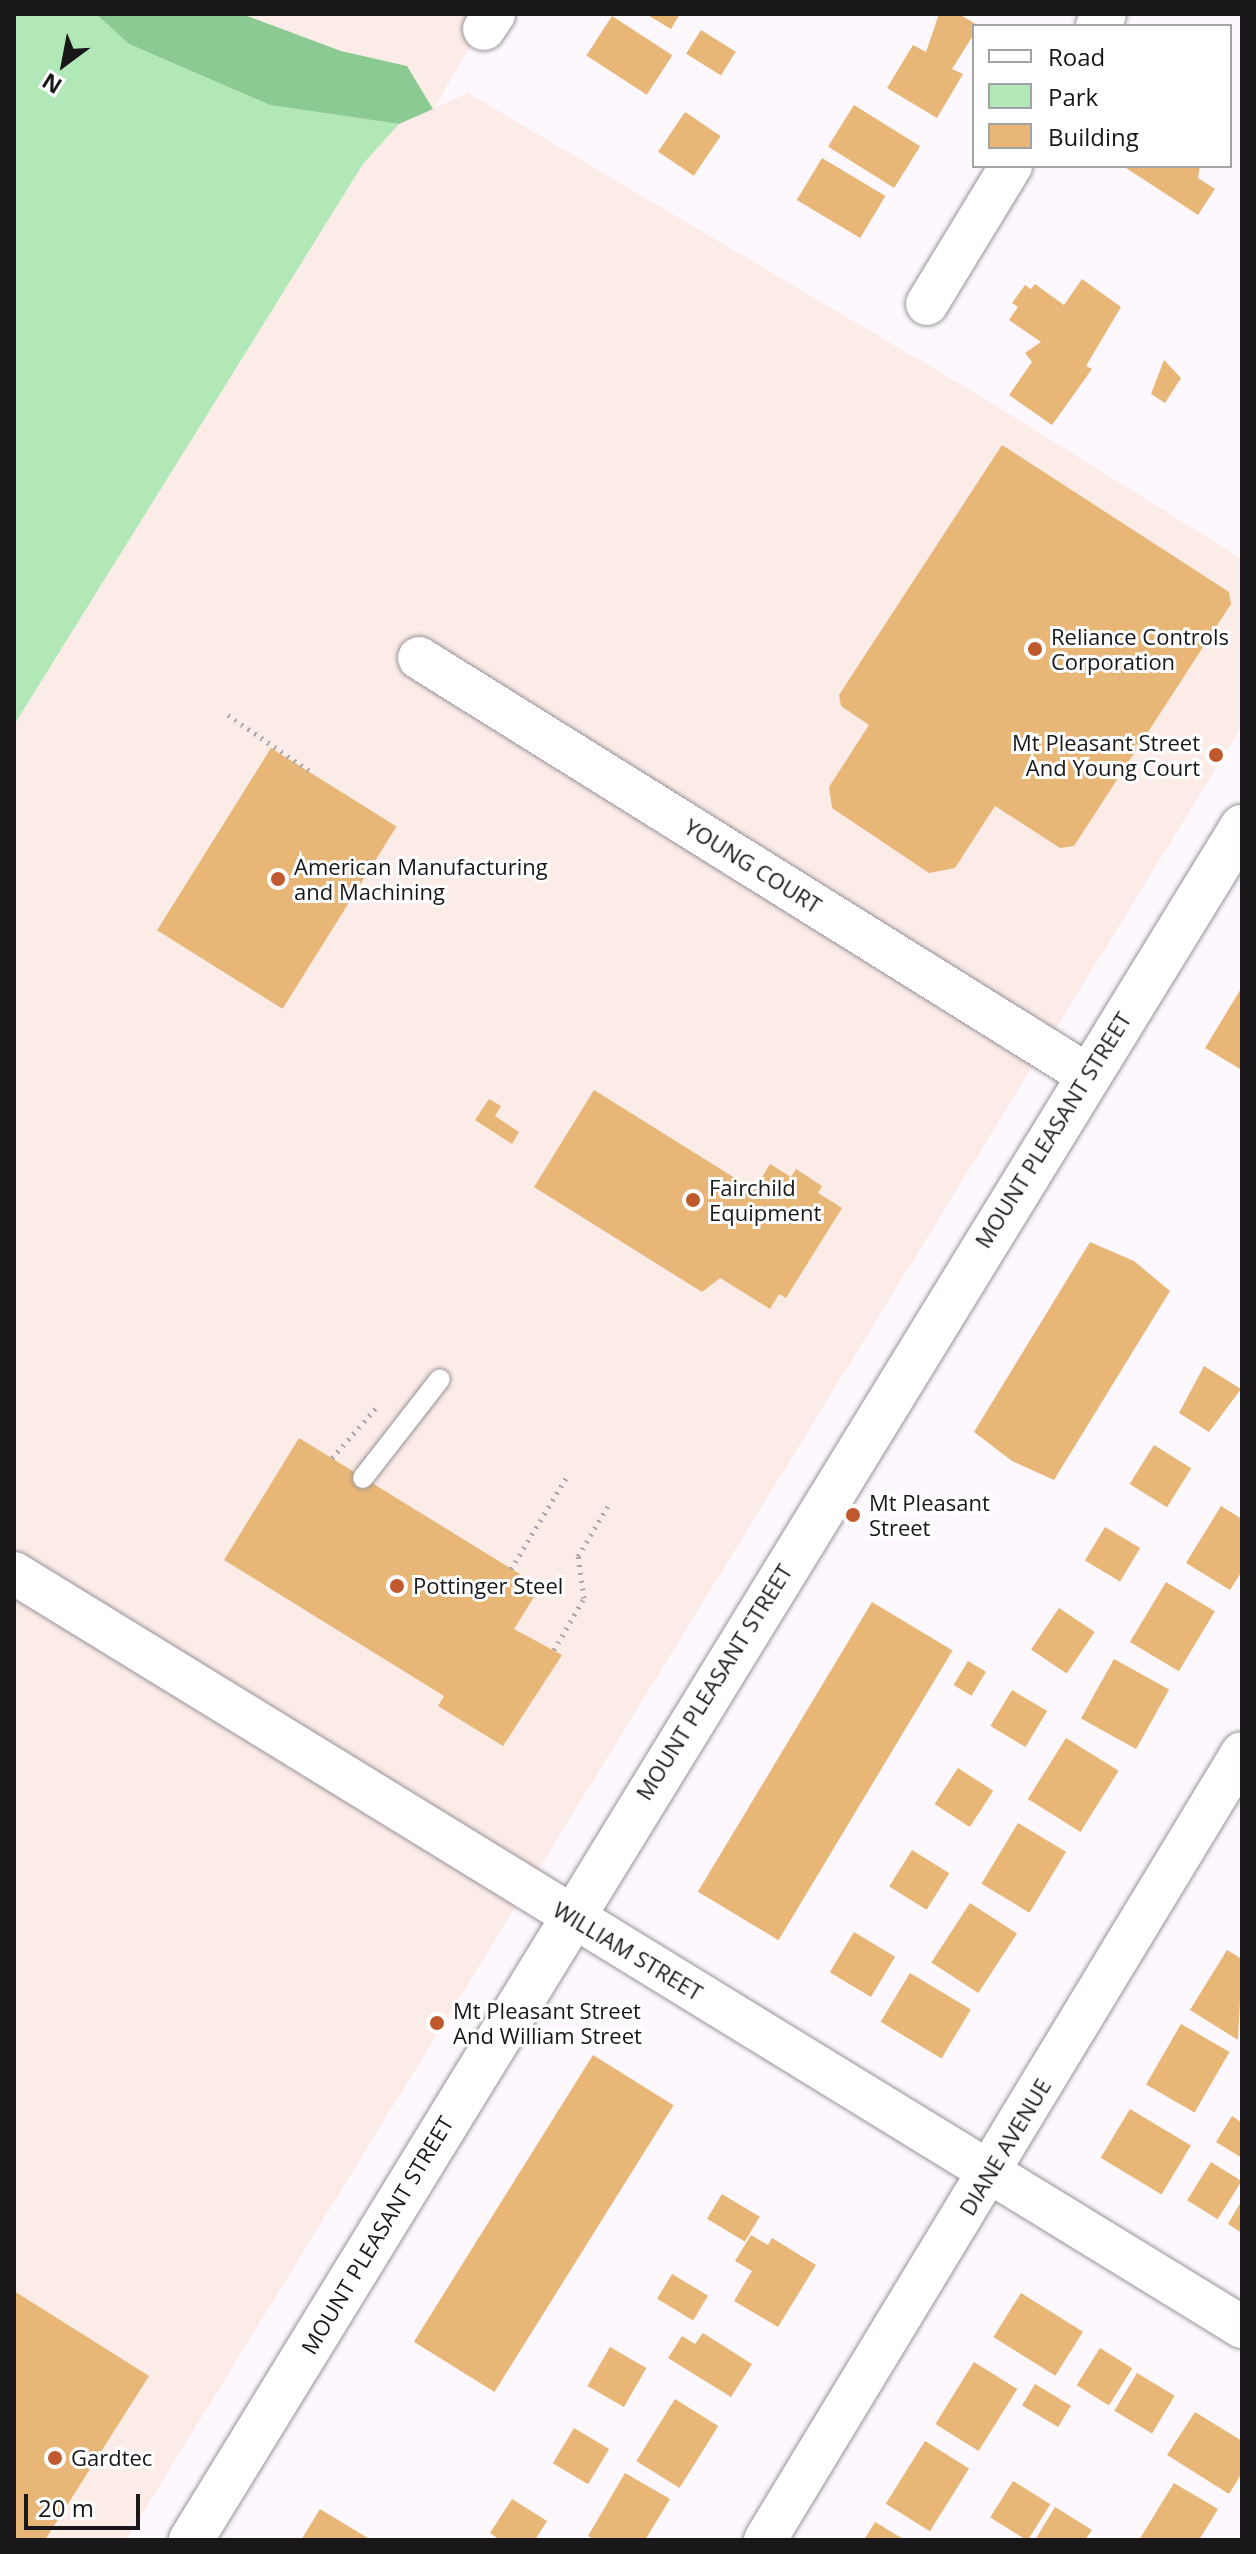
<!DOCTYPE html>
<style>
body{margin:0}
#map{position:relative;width:1256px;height:2554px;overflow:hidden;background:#fdf8fe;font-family:"Open Sans",sans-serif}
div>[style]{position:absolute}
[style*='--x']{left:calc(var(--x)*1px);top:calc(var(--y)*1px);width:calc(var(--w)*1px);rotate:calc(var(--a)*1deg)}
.industrial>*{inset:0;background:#fcece8}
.green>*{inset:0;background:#b2e8b8}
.forest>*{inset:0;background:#8cca94}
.building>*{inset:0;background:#e8b677;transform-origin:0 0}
.path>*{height:5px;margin-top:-2.5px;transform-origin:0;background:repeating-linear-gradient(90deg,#aba7ab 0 2px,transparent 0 8px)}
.roads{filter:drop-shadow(0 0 2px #969297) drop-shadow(0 0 2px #969297)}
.service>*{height:20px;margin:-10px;padding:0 10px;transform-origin:10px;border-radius:10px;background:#fff}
.minor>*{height:42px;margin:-21px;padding:0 21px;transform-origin:21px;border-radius:21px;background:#fff}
.tertiary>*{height:44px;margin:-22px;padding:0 22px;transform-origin:22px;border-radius:22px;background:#fff}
.dots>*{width:22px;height:22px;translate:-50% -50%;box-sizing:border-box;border:4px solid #fff;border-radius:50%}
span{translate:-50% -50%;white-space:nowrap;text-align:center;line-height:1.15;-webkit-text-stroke:6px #fff;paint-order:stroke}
.poi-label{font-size:22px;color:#191719}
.left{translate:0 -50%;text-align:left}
.right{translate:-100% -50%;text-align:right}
.street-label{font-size:22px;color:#191719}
.frame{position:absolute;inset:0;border:16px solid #191719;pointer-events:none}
.legend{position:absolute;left:972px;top:24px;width:260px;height:144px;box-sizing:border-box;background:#fff;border:2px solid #a3a2a3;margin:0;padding:10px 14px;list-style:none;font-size:24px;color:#191719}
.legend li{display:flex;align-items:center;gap:16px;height:40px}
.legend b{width:40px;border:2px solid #a3a2a3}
.north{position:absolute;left:24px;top:24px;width:80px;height:80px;-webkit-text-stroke:6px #fff;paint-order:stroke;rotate:212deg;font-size:22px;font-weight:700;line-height:32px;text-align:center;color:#191719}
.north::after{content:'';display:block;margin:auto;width:28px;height:36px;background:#191719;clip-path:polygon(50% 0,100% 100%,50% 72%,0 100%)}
.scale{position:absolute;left:24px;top:2494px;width:116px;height:36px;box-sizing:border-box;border:4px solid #191719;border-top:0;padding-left:10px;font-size:24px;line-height:28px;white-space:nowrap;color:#191719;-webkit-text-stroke:6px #fff;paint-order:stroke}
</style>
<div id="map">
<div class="industrial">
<div style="clip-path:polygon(14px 14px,489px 14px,434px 108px,468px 93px,980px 396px,1242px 559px,1242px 726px,126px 2540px,14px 2540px)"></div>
</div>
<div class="green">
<div style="clip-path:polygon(14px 14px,96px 14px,129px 44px,270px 105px,399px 124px,363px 164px,14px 725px)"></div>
</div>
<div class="forest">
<div style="clip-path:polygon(96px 14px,242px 14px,341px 51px,407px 66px,433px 109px,399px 124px,270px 105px,129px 44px)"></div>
</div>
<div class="building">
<div style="clip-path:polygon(646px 14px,680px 14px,671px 29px)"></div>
<div style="clip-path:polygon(939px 14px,959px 14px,979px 26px,952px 69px,963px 74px,937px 118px,887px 88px,913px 45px,926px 52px)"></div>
<div style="left:612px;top:16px;width:72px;height:47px;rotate:33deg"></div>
<div style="left:701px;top:30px;width:41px;height:28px;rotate:32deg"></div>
<div style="left:854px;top:105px;width:78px;height:49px;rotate:32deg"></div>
<div style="left:685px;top:112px;width:43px;height:48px;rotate:34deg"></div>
<div style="left:822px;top:158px;width:74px;height:49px;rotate:31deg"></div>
<div style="clip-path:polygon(1123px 166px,1200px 166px,1198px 178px,1215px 189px,1198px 215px)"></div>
<div style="clip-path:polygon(1082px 279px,1121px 307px,1086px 366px,1092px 369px,1052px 425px,1009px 395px,1032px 362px,1025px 353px,1041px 342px,1009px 320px,1018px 307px,1012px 303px,1025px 285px,1031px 289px,1035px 284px,1064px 305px)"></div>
<div style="clip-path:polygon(1164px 360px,1181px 378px,1165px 403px,1151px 394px)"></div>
<div style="clip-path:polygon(1002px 445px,1229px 592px,1231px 604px,1074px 846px,1060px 848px,995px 806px,955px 868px,929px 873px,832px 808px,829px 787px,869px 725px,841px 706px,839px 695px)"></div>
<div style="left:271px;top:748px;width:148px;height:215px;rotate:32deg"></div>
<div style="clip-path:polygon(1242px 987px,1242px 1070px,1205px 1048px)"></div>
<div style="clip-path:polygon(594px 1090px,754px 1190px,770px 1164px,791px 1177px,796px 1169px,822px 1186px,818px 1193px,842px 1208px,786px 1298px,779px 1294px,770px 1309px,720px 1278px,702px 1292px,534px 1187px)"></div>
<div style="clip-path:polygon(489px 1099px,501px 1106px,495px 1116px,519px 1132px,512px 1144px,475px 1120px)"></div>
<div style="clip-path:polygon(1090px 1242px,1134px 1261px,1170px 1291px,1054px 1480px,1012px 1461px,974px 1432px)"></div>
<div style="clip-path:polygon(1204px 1366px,1241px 1389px,1209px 1432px,1179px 1413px)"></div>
<div style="clip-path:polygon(299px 1438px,523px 1576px,520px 1581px,537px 1592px,514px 1629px,562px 1655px,503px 1746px,438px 1706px,444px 1696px,224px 1560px)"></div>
<div style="left:1154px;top:1445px;width:44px;height:46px;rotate:32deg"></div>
<div style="clip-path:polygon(1221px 1506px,1242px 1519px,1242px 1571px,1230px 1590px,1186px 1563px)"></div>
<div style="left:1105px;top:1527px;width:41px;height:39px;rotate:31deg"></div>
<div style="left:1166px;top:1582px;width:57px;height:70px;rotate:31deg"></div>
<div style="left:872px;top:1602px;width:94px;height:338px;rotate:31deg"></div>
<div style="left:1059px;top:1608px;width:43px;height:50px;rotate:34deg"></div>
<div style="left:1114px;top:1659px;width:63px;height:68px;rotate:29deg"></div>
<div style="left:968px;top:1661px;width:21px;height:28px;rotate:31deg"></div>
<div style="left:1012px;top:1690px;width:41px;height:42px;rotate:31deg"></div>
<div style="left:1066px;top:1738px;width:62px;height:72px;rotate:32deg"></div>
<div style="left:958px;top:1768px;width:42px;height:43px;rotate:33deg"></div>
<div style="left:1018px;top:1823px;width:56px;height:71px;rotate:31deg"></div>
<div style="left:912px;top:1850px;width:44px;height:43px;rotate:32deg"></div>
<div style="left:970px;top:1903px;width:56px;height:71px;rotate:33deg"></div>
<div style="left:854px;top:1932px;width:48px;height:47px;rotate:31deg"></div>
<div style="clip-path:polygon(1227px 1950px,1242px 1959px,1238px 2040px,1190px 2010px)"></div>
<div style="left:910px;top:1973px;width:71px;height:57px;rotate:31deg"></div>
<div style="left:1181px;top:2024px;width:56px;height:70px;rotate:30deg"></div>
<div style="left:593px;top:2055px;width:95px;height:338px;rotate:32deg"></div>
<div style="left:1130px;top:2109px;width:71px;height:57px;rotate:31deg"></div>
<div style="clip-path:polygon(1232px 2116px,1242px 2123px,1242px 2158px,1216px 2142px)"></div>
<div style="left:1211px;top:2162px;width:36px;height:45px;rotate:32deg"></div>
<div style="left:722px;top:2194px;width:44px;height:29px;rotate:31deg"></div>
<div style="clip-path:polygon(1242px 2200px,1242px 2233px,1228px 2224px)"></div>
<div style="clip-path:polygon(751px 2235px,768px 2245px,772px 2238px,816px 2265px,778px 2327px,734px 2301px,752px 2271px,735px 2261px)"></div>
<div style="left:672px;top:2274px;width:42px;height:29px;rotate:31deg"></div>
<div style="clip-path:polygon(14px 2291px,149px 2376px,45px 2540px,14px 2540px)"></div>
<div style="left:1021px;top:2293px;width:73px;height:52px;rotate:32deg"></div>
<div style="clip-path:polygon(703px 2333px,752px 2364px,731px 2397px,668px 2358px,682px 2336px,695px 2344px)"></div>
<div style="left:610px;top:2347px;width:42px;height:45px;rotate:30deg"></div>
<div style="left:1100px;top:2348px;width:38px;height:44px;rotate:32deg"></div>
<div style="left:974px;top:2362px;width:51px;height:73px;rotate:32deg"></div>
<div style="left:1137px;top:2373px;width:44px;height:44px;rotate:31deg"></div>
<div style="left:1035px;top:2384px;width:42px;height:25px;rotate:31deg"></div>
<div style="left:675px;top:2399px;width:51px;height:73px;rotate:32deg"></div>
<div style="clip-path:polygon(1195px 2412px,1242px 2441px,1242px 2473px,1229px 2494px,1167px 2455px)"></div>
<div style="left:574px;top:2428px;width:41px;height:41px;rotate:31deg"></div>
<div style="left:925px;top:2441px;width:52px;height:74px;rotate:32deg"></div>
<div style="clip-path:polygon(625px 2473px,670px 2499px,645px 2540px,595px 2540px,588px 2536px)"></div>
<div style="left:1013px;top:2481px;width:44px;height:43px;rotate:32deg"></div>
<div style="clip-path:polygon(1174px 2483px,1218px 2509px,1199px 2540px,1139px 2540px)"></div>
<div style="clip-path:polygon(512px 2499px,547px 2521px,535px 2540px,500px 2540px,490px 2533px)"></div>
<div style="clip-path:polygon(1055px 2507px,1092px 2530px,1085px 2540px,1035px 2540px)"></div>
<div style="clip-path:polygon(320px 2509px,371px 2540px,301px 2540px)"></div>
<div style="clip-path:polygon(875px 2522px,905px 2540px,864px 2540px)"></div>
</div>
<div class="path">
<div style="--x:228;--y:715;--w:104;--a:34.5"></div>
<div style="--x:332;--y:1458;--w:67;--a:-48.7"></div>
<div style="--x:511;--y:1569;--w:110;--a:-58.8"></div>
<div style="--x:554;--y:1650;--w:60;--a:-60"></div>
<div style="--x:584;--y:1598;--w:42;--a:-98.1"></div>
<div style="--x:578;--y:1556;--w:62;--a:-58.9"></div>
</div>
<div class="roads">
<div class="service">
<div style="--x:363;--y:1478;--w:125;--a:-52.1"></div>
</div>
<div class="minor">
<div style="--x:1097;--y:26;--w:14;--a:-56"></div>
<div style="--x:484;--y:29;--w:18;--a:-56"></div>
<div style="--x:927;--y:304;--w:162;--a:-58.7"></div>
<div style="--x:419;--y:658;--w:786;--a:31.95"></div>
<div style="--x:14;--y:1573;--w:1441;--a:31.55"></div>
<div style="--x:765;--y:2540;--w:920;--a:-58.78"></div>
</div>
<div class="tertiary">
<div style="--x:191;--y:2540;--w:2010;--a:-58.47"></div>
</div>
</div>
<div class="dots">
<div style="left:1035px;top:649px;background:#c0592d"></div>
<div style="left:1216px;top:755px;background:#c0592d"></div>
<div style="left:278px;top:879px;background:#c0592d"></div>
<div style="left:693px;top:1200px;background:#c0592d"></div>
<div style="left:853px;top:1515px;background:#c0592d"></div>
<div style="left:397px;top:1586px;background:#c0592d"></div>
<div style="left:437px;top:2023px;background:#c0592d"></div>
<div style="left:55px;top:2458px;background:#c0592d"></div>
</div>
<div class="poi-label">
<span class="left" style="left:1051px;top:649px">Reliance Controls<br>Corporation</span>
<span class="right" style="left:1200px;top:755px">Mt Pleasant Street<br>And Young Court</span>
<span class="left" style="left:294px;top:879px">American Manufacturing<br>and Machining</span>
<span class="left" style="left:709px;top:1200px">Fairchild<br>Equipment</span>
<span class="left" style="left:869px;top:1515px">Mt Pleasant<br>Street</span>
<span class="left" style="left:413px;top:1586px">Pottinger Steel</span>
<span class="left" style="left:453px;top:2023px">Mt Pleasant Street<br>And William Street</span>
<span class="left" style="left:71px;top:2458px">Gardtec</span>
</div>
<div class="street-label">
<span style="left:753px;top:866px;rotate:32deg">YOUNG COURT</span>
<span style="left:1053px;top:1130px;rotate:-58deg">MOUNT PLEASANT STREET</span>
<span style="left:714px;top:1682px;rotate:-58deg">MOUNT PLEASANT STREET</span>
<span style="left:628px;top:1951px;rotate:31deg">WILLIAM STREET</span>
<span style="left:1005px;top:2147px;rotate:-59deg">DIANE AVENUE</span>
<span style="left:377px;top:2235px;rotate:-59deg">MOUNT PLEASANT STREET</span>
</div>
<div class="frame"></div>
<ul class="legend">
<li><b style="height:10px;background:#fff"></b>Road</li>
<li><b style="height:22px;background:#b2e8b8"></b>Park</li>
<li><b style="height:22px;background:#e8b677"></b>Building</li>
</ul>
<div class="north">N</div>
<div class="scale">20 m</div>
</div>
